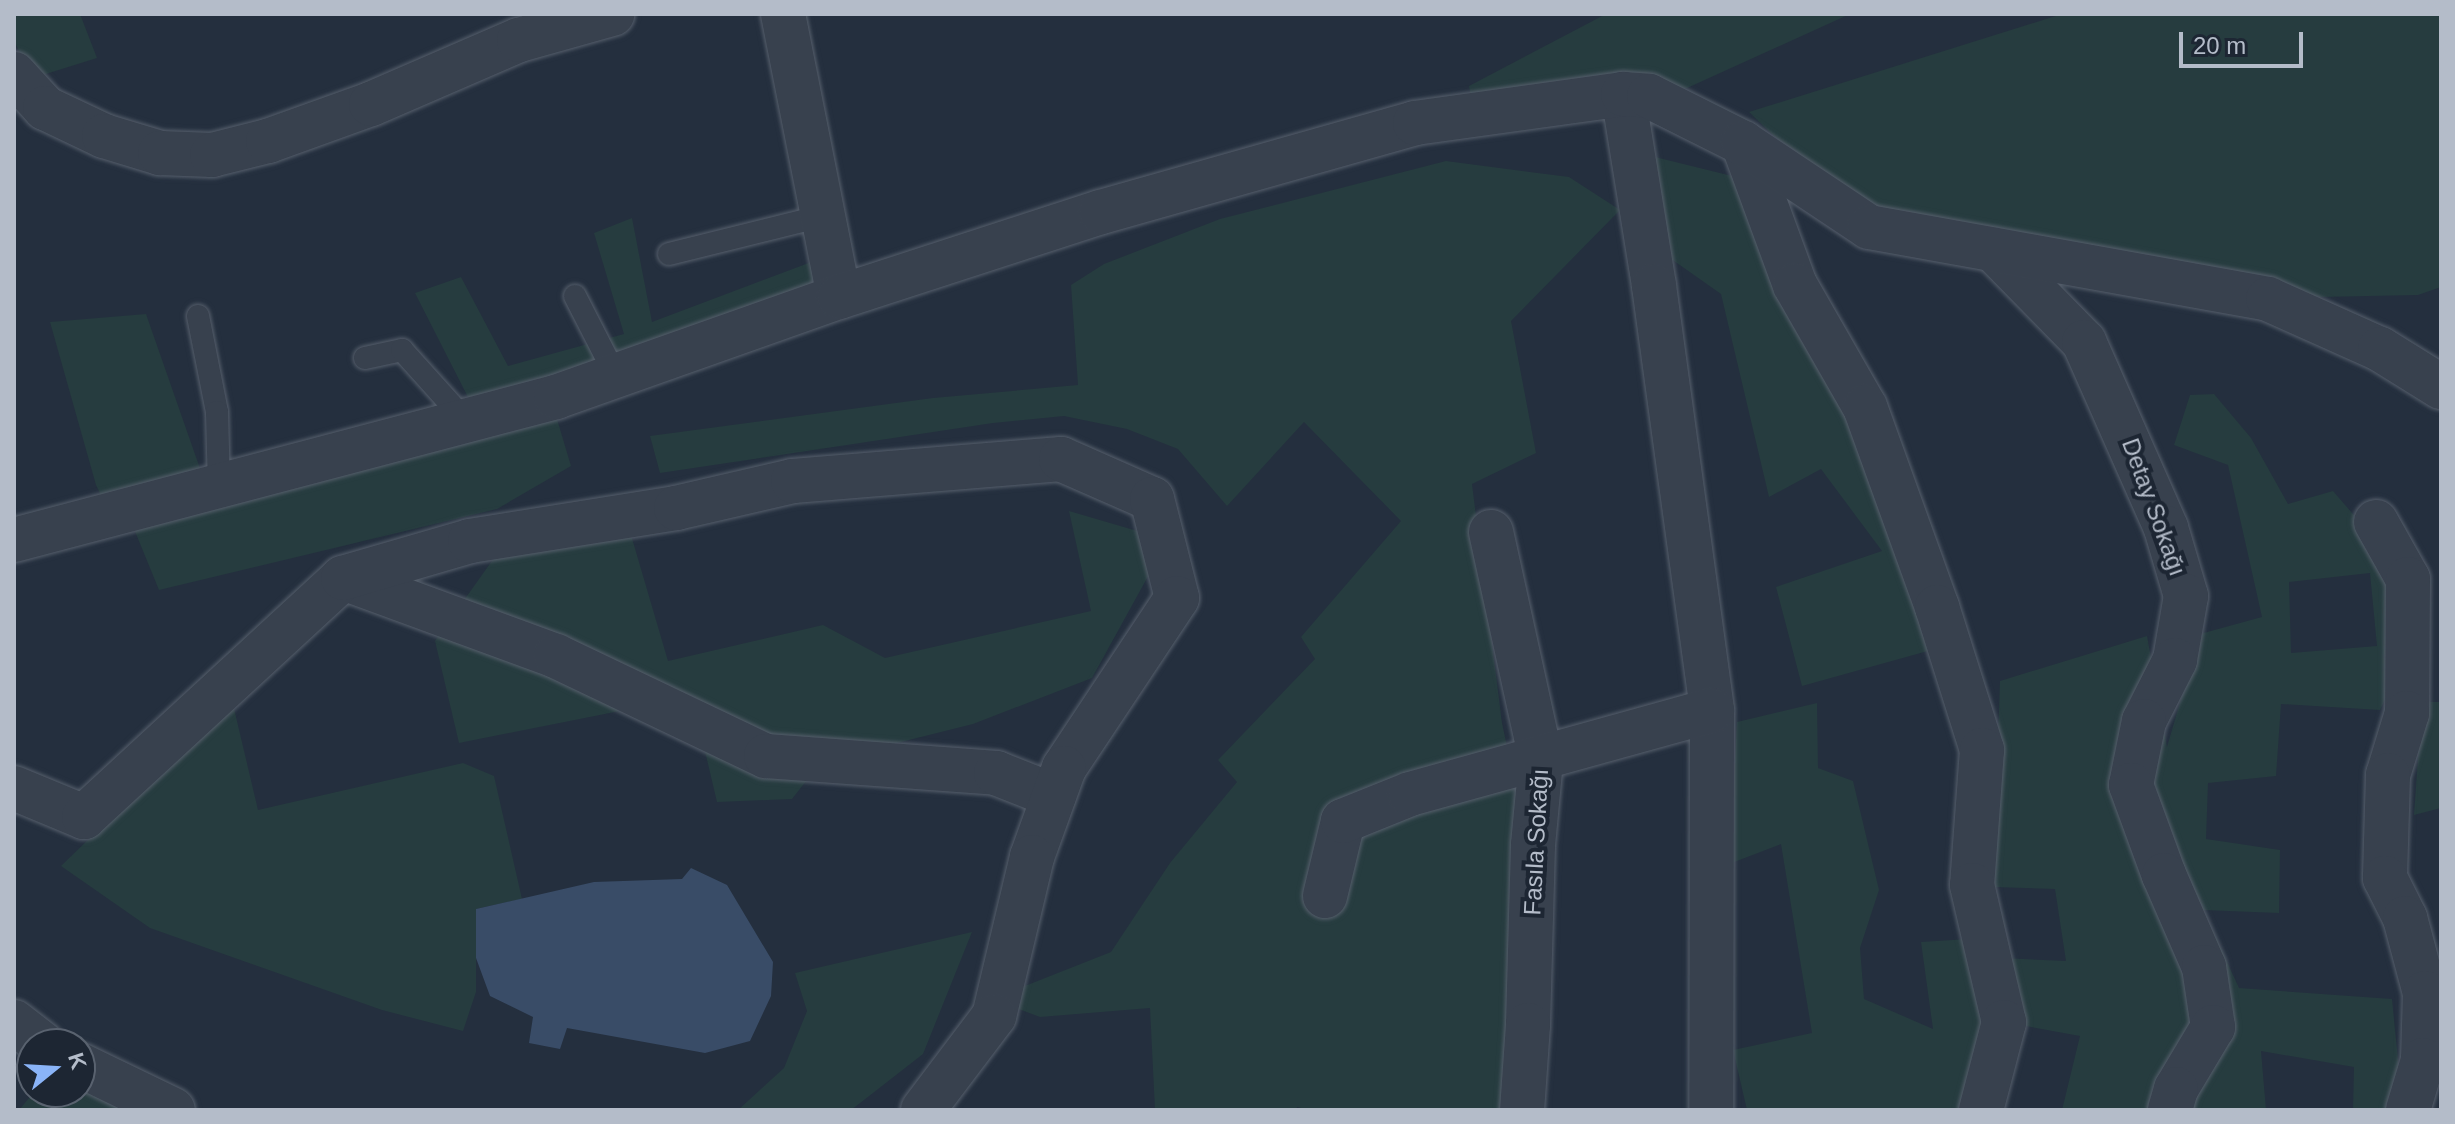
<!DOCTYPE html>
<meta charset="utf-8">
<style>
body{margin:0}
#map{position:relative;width:2455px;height:1124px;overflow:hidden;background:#242f3e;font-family:Arial,sans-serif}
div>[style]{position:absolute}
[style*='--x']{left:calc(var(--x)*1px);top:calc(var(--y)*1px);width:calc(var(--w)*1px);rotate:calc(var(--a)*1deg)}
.green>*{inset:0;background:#263c3f}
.water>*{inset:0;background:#394c67}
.roads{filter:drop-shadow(0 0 2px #565f6c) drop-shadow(0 0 2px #565f6c)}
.lane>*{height:22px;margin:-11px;padding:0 11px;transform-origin:11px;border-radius:11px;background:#38414e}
.street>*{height:44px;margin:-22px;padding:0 22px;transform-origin:22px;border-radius:22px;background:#38414e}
span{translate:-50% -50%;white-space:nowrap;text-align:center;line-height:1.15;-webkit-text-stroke:8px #1d2633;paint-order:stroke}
.street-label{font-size:24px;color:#b4bcc9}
.frame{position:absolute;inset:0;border:16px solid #b4bcc9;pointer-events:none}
.north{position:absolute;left:16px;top:1028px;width:80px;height:80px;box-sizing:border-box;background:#1d2633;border:2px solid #59626f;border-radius:50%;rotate:72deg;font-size:22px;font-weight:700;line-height:32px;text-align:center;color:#b4bcc9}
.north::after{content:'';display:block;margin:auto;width:28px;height:36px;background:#8ab4f8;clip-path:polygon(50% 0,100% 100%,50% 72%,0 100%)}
.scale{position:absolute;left:2179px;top:32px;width:124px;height:36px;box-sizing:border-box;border:4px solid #b4bcc9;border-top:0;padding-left:10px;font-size:24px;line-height:28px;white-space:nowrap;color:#b4bcc9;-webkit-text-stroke:6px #1d2633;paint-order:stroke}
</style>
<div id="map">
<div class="green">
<div style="clip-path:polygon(14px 14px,80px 14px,97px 58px,33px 78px,14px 41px)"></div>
<div style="clip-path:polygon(1606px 14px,1850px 14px,1687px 88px,1476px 128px,1469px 86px)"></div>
<div style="clip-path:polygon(2062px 14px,2441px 14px,2441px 287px,2418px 295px,2320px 297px,1849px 208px,1749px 112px)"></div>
<div style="clip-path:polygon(1655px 157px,1732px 176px,1856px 413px,1935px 649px,1802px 686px,1776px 587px,1882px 551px,1821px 469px,1769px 497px,1721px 294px,1667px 256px)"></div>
<div style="clip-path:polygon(1446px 161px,1569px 177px,1620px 210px,1511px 321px,1536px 453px,1472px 484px,1502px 723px,1517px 794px,1505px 1110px,1310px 1110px,1297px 1107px,1296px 1110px,1155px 1110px,1150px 1008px,1040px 1017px,992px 999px,1111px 952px,1170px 863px,1237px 782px,1218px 760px,1315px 659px,1301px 637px,1401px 521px,1304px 422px,1227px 506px,1178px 449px,1127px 429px,1064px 416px,993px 423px,660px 473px,650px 436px,933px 398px,1078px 385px,1071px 285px,1104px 264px,1220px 219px)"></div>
<div style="clip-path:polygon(632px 218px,652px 322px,814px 261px,827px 295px,474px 409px,415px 293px,461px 277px,508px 366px,624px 334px,594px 233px)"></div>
<div style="clip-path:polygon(146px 314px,204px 480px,105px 504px,96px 485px,50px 322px)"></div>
<div style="clip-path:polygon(evenodd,2214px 394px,2251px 438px,2288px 504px,2333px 491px,2397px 565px,2403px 661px,2380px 710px,2281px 704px,2276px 776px,2208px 783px,2206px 839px,2280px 850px,2279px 913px,2203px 910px,2239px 988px,2392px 999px,2403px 1110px,2353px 1110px,2354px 1067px,2261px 1051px,2266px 1110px,2062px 1110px,2080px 1036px,2004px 1022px,2002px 958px,2066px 961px,2055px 889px,1993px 887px,2000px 681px,2147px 636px,2167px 747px,2200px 634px,2262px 617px,2228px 465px,2174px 445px,2190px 395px,2214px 394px,2370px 573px,2377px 646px,2291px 653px,2289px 582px,2370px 573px)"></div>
<div style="clip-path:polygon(557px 419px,571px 466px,497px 509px,159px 590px,132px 524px)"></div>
<div style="clip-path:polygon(1069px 511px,1168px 540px,1092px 678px,973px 724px,821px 762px,792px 799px,717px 802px,700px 730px,665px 702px,459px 743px,435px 641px,499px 551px,631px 535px,668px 661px,823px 625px,885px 658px,1091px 611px)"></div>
<div style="clip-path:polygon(232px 700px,258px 810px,463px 763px,494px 776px,522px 899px,476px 909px,476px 992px,463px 1031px,382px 1010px,150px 928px,61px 866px)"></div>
<div style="clip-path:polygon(2422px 702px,2441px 702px,2441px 808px,2414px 815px)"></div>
<div style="clip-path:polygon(1817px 703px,1818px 768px,1853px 781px,1879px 890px,1860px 948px,1864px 999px,1933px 1029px,1921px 942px,1968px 939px,1988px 1042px,1981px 1110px,1747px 1110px,1733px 1050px,1812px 1033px,1781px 844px,1729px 864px,1737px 722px)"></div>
<div style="clip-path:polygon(972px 932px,923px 1054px,864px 1100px,851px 1110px,738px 1110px,784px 1068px,807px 1011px,795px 973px)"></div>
<div style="clip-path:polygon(80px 1082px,149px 1110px,19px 1110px,34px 1092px,80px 1092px)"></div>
</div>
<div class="water">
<div style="clip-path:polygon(691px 868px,727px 885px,773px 962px,771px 996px,750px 1041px,705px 1053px,567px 1028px,560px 1049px,529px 1043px,533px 1017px,490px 996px,476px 958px,476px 909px,594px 882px,682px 879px)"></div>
</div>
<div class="roads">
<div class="lane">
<div style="--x:669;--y:254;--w:159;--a:-13.9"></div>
<div style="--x:575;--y:296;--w:90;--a:62.9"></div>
<div style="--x:198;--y:316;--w:98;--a:78.8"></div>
<div style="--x:217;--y:412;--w:76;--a:88.5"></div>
<div style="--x:365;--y:358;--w:38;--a:-12"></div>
<div style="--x:402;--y:350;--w:96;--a:48"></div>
</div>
<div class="street">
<div style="--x:783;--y:14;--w:288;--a:78.8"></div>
<div style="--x:14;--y:74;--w:46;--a:47.6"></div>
<div style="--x:45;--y:108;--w:65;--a:25.4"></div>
<div style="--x:104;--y:136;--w:59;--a:16.9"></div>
<div style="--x:160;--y:153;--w:52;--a:2.2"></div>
<div style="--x:212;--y:155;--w:58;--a:-14"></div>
<div style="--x:268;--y:141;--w:109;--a:-19.8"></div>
<div style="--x:371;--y:104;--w:161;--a:-23.4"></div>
<div style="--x:519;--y:40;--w:97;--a:-15.6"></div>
<div style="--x:1623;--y:94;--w:194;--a:80.8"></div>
<div style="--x:1654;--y:286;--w:428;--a:82.2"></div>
<div style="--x:1712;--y:710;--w:400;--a:90.1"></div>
<div style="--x:1743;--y:143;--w:151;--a:69.9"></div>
<div style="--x:1795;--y:285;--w:141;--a:60.2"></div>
<div style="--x:1865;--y:407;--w:213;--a:70.2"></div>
<div style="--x:1937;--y:607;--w:150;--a:72.5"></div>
<div style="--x:1982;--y:750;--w:135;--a:94.2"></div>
<div style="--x:1972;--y:885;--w:141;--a:76.9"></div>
<div style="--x:2004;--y:1022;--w:91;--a:104.6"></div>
<div style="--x:1994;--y:250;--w:129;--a:45.6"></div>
<div style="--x:2084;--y:342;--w:203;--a:66.2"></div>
<div style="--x:2166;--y:528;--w:71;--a:73.6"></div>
<div style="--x:2186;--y:596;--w:65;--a:99.8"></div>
<div style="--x:2175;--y:660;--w:68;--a:116.9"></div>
<div style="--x:2144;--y:721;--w:65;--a:101.5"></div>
<div style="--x:2131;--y:785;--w:96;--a:69.9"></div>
<div style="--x:2164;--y:875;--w:100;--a:66.5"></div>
<div style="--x:2204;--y:967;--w:61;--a:81.5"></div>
<div style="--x:2213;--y:1027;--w:72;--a:120.8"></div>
<div style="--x:2176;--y:1089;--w:22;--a:106"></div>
<div style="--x:2376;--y:522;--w:65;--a:60.7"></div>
<div style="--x:2408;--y:579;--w:134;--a:90.4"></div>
<div style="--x:2407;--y:713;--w:65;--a:107"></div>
<div style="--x:2388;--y:775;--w:103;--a:91.7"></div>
<div style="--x:2385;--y:878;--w:45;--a:63.4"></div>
<div style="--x:2405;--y:918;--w:78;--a:75.1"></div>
<div style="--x:2425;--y:993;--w:67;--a:91.7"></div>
<div style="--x:2423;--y:1060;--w:52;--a:106.7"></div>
<div style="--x:1491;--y:532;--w:233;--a:77.6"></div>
<div style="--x:1541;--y:760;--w:85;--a:95.4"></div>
<div style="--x:1533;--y:845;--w:180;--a:91.6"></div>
<div style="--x:1528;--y:1025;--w:85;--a:94"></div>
<div style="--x:14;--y:540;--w:561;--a:-14.78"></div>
<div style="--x:556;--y:397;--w:300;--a:-19.5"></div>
<div style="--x:839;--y:297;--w:275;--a:-18"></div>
<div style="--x:1101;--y:212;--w:326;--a:-15.8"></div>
<div style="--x:1415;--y:123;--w:210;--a:-7.9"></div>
<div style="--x:1623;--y:94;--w:26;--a:4"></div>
<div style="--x:1649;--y:96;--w:105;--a:26.6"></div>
<div style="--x:1743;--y:143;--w:151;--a:33.7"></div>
<div style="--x:1869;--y:227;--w:405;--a:10.2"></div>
<div style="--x:2268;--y:299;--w:123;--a:24.1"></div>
<div style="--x:2380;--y:349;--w:72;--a:31.9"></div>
<div style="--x:343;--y:578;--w:227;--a:20.1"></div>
<div style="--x:556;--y:656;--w:233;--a:25.5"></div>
<div style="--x:766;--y:756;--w:231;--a:4.2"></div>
<div style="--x:996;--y:773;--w:62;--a:21.6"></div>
<div style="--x:14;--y:788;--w:76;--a:22.5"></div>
<div style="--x:84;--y:817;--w:352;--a:-42.7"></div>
<div style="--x:343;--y:578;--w:132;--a:-16.2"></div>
<div style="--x:470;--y:541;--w:209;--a:-9.1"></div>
<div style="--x:676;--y:508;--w:120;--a:-13"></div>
<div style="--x:793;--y:481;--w:269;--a:-4.7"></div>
<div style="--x:1061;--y:459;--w:99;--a:23.7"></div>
<div style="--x:1152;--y:499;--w:102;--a:75.8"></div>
<div style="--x:1177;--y:598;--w:204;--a:123.6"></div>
<div style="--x:1064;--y:768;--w:95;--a:109.8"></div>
<div style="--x:1032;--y:857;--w:163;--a:103.4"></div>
<div style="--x:994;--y:1016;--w:118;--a:127.1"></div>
<div style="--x:1325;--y:896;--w:77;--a:-76.5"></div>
<div style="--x:1343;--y:821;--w:72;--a:-21.9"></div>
<div style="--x:1410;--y:794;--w:313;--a:-15.5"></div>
<div style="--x:14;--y:1022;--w:36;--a:38"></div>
<div style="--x:80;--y:1065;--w:103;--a:25.8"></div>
</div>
</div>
<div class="street-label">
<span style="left:2154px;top:507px;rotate:70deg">Detay Sokağı</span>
<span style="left:1536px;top:842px;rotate:-87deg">Fasıla Sokağı</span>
</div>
<div class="frame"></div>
<div class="north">K</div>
<div class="scale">20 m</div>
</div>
